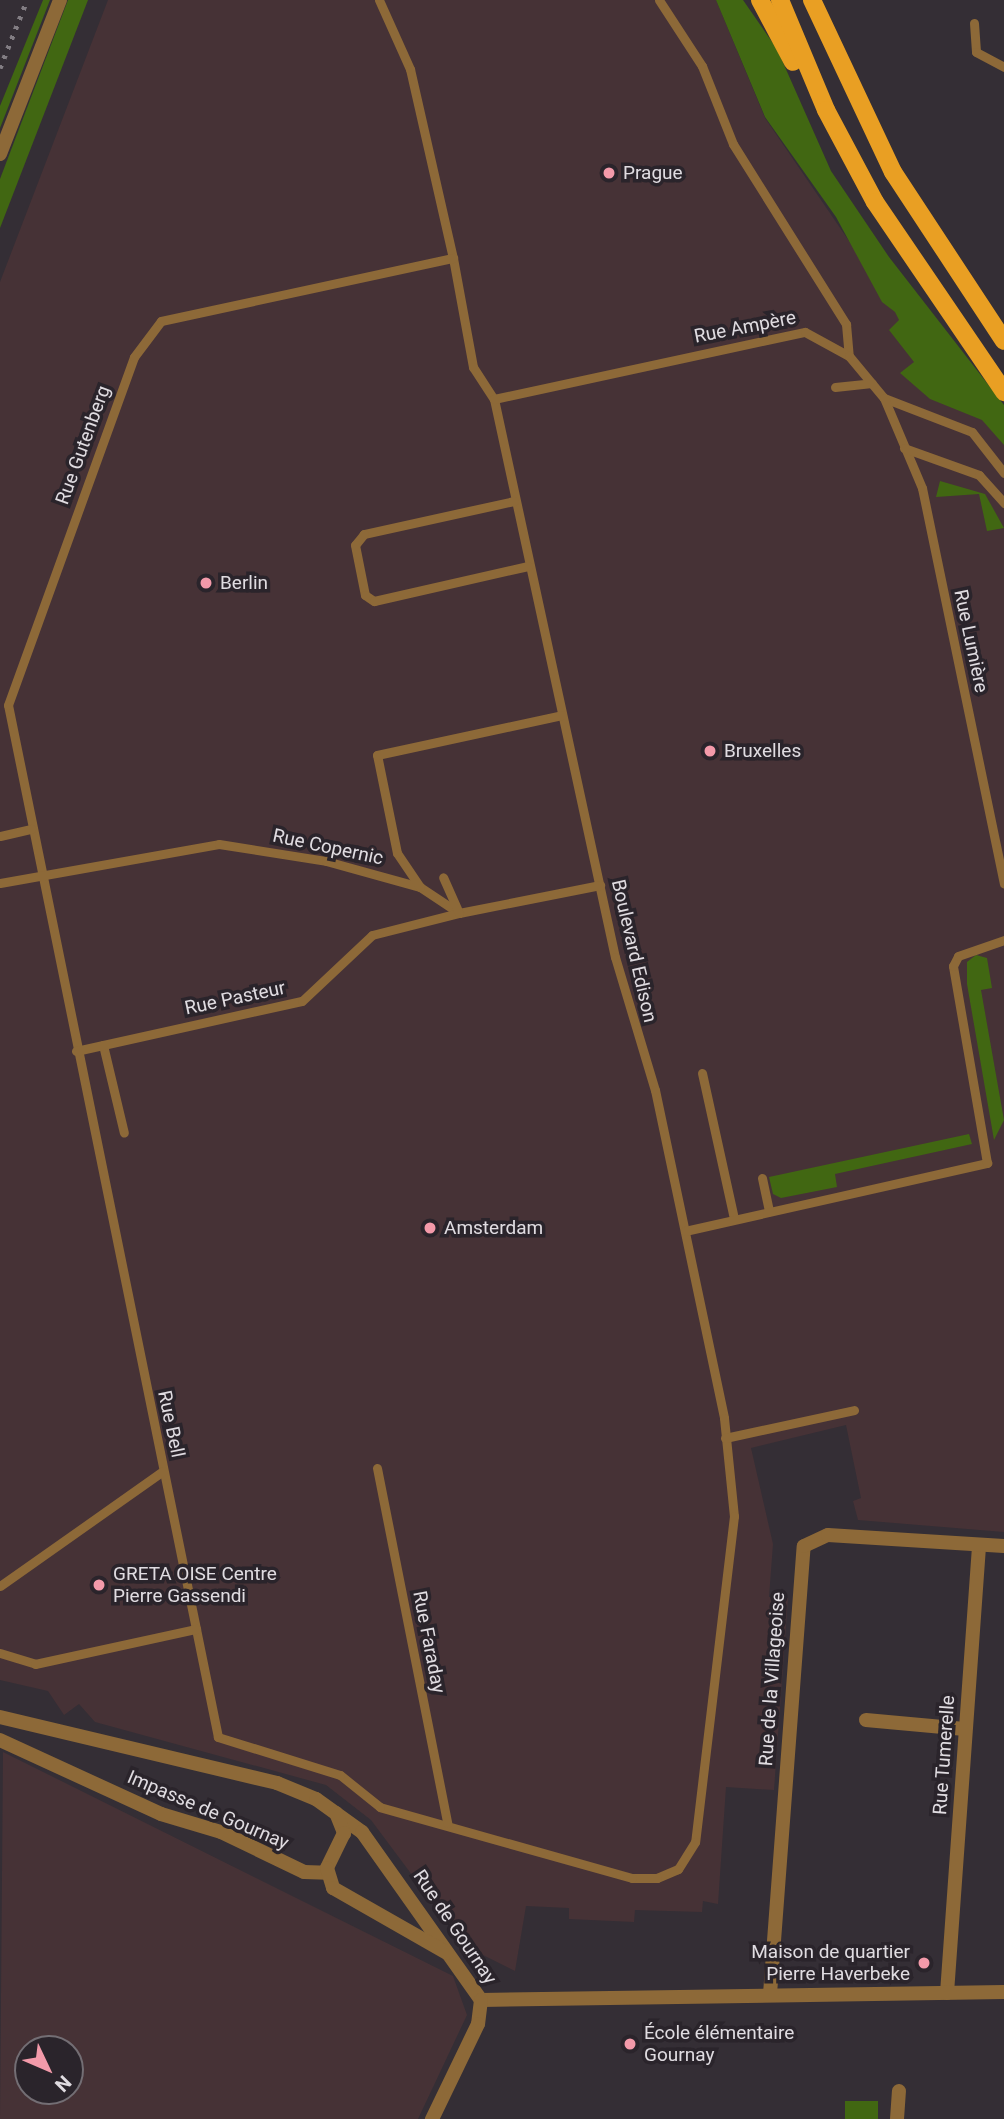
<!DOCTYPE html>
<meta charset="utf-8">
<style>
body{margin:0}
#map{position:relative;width:1004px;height:2119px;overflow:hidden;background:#342e35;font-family:Roboto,sans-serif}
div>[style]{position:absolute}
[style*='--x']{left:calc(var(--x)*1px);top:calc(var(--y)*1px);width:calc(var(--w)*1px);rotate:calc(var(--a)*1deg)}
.industrial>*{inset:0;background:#463236}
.green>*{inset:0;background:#416712;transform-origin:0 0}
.service>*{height:9px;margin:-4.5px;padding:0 4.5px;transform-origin:4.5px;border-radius:4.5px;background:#8d6938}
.minor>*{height:14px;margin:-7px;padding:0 7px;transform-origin:7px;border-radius:7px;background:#8d6938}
.tertiary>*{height:14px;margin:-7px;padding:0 7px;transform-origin:7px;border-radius:7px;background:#8d6938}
.primary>*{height:18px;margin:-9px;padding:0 9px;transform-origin:9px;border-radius:9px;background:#e99f23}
.rail>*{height:5px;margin-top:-2.5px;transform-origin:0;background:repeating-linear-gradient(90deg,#827d83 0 3.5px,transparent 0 10.5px)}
.dots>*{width:19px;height:19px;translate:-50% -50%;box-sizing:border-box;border:4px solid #2a242b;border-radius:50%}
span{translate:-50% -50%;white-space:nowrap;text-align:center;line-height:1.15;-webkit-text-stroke:7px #2a242b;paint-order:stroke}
.poi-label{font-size:19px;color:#e0dce1}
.left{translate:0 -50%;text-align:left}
.right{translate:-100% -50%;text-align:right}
.street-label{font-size:19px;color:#e0dce1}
.north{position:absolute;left:14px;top:2035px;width:70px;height:70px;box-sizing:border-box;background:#2a242b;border:2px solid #736e74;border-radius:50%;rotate:134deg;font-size:19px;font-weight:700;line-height:28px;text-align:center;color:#e0dce1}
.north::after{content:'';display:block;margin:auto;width:24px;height:32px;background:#f39aaa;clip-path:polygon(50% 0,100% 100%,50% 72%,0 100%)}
</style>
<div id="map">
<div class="industrial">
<div style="clip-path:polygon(108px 0,716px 0,765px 118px,879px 285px,1004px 433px,1004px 1532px,858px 1520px,853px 1501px,861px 1498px,846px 1425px,751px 1448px,773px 1544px,769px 1597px,788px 1598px,774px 1790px,726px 1787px,718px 1904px,703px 1901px,702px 1912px,635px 1910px,634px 1922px,569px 1919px,569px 1908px,526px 1906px,515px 1971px,465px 1946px,371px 1820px,326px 1785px,95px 1722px,79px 1704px,64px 1715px,48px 1691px,0 1680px,0 282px)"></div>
<div style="clip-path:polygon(evenodd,3px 1752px,453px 1976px,467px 2015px,418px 2119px,0 2119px,3px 1752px,70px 2049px,70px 2091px,28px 2091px,28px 2049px,70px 2049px)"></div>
</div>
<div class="green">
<div style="clip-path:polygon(43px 0,50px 0,0 128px,0 106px)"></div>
<div style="clip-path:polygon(68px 0,88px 0,0 228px,0 179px)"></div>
<div style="clip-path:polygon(716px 0,743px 0,777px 49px,831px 171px,889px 257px,1004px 405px,1004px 445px,982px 420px,930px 399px,900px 373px,914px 362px,889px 330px,899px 320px,895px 312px,882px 302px,836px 217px,765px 117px)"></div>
<div style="clip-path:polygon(940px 481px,985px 494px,1004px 528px,987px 531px,979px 494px,936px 497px)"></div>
<div style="clip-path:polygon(976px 955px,987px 958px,992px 988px,981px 990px,1004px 1120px,994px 1140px,967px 984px,967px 962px)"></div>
<div style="clip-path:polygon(969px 1134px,972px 1144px,835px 1174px,837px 1187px,781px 1198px,773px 1194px,769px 1177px)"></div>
<div style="left:845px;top:2101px;width:33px;height:18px"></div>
</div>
<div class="service">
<div style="--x:379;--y:0;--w:76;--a:65.8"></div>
<div style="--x:410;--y:69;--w:194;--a:77.2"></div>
<div style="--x:453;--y:258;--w:111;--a:79.6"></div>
<div style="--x:473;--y:367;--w:38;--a:57"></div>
<div style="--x:494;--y:399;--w:571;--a:77.77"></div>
<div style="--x:615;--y:957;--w:139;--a:73.3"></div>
<div style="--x:655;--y:1090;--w:335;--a:78.1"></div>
<div style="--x:724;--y:1418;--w:99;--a:84.2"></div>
<div style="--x:734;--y:1516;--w:328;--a:96.8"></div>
<div style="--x:695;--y:1842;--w:32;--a:122"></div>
<div style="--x:678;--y:1869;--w:23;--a:157"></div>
<div style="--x:657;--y:1878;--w:25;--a:180"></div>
<div style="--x:632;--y:1878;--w:262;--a:-164.3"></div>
<div style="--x:380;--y:1807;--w:51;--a:-141.3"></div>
<div style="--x:340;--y:1775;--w:128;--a:-162.7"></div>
<div style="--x:218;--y:1737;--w:1053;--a:-101.5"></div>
<div style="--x:8;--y:705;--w:370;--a:-70.1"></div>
<div style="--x:134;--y:357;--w:45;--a:-53.1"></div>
<div style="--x:161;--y:321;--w:299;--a:-12.2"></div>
<div style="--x:659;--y:0;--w:79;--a:56.9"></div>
<div style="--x:702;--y:66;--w:84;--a:68.3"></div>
<div style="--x:733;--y:144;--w:213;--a:57.9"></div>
<div style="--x:846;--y:324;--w:32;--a:85"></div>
<div style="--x:974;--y:23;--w:29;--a:86"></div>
<div style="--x:976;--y:52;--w:32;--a:28"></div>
<div style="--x:835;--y:387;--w:37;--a:-6"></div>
<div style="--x:884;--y:398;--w:94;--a:21.1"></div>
<div style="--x:972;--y:432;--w:52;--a:52"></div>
<div style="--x:494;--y:399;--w:318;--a:-12.2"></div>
<div style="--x:805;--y:332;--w:50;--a:28.6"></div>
<div style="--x:849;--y:356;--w:55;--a:50.2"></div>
<div style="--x:884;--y:398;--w:98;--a:67.1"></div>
<div style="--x:922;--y:488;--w:404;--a:78.3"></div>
<div style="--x:904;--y:448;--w:80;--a:19.8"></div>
<div style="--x:979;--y:475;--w:38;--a:48"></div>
<div style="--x:514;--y:501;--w:154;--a:167.6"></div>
<div style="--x:364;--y:534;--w:14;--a:129"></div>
<div style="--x:355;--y:545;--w:51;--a:78.7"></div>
<div style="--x:365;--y:595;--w:11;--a:34"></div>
<div style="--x:374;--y:601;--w:158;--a:-12.8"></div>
<div style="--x:0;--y:836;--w:32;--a:-13"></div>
<div style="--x:0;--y:883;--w:222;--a:-10.1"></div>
<div style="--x:219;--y:844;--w:108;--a:9"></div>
<div style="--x:326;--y:861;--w:98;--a:15.5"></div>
<div style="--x:420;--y:887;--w:47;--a:33.7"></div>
<div style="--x:459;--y:913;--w:144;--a:-11.2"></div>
<div style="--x:420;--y:887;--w:41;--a:-124.1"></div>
<div style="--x:397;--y:853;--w:100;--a:-101.5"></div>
<div style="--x:377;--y:755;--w:189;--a:-12.2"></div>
<div style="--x:103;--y:1045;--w:90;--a:76.6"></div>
<div style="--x:76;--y:1051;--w:231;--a:-12.5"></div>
<div style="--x:302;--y:1001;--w:96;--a:-43.3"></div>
<div style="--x:372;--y:935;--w:90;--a:-14.2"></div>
<div style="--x:459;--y:913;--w:39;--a:-114"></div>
<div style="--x:702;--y:1073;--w:149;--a:77.6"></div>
<div style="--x:762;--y:1178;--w:34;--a:78"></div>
<div style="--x:685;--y:1231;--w:310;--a:-12.7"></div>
<div style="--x:987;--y:1163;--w:200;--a:-99.8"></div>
<div style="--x:953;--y:966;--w:11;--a:-63"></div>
<div style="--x:958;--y:956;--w:49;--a:-19.2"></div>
<div style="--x:725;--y:1438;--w:132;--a:-12.2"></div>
<div style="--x:377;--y:1468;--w:362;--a:78.8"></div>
<div style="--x:0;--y:1586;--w:199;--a:-35.2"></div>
<div style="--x:0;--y:1653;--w:37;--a:17"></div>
<div style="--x:35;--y:1664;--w:165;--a:-12.3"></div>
</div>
<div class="minor">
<div style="--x:0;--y:154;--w:165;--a:-68.7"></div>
<div style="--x:866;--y:1720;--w:99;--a:5.2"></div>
<div style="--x:0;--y:1740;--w:177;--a:24.7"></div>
<div style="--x:161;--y:1814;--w:63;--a:16.7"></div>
<div style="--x:221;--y:1832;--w:92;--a:25.7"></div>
<div style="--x:304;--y:1872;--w:23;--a:2"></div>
<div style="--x:947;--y:1993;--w:449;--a:-85.9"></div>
<div style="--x:770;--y:1994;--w:449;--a:-85.7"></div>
<div style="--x:804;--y:1546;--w:26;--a:-25"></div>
<div style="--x:828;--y:1535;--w:176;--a:3.6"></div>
<div style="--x:481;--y:2000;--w:523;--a:-0.88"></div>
<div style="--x:897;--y:2119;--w:28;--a:-86"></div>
</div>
<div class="tertiary">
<div style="--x:0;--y:1717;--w:285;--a:13.4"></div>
<div style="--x:277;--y:1783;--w:42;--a:22.3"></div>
<div style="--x:316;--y:1799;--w:57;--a:35.7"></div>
<div style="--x:362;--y:1832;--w:206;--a:54.7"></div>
<div style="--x:481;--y:2000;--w:24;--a:97"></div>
<div style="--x:478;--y:2024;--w:106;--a:115.8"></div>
<div style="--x:336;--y:1813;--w:22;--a:68"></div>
<div style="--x:344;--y:1833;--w:39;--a:116"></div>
<div style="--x:327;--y:1868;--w:21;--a:73"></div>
<div style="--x:333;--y:1888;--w:131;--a:29.7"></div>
</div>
<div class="primary">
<div style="--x:760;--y:0;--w:70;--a:62"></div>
<div style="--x:780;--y:0;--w:119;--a:67.3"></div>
<div style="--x:826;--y:110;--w:104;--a:62"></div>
<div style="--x:875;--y:202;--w:230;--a:55.8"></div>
<div style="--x:812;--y:0;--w:190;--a:64.8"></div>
<div style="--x:893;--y:172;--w:202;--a:56.7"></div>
</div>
<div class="rail">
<div style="--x:0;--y:68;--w:73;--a:-68.3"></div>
</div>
<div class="dots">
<div style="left:609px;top:173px;background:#f39aaa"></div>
<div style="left:206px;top:583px;background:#f39aaa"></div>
<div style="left:710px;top:751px;background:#f39aaa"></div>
<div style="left:430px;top:1228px;background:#f39aaa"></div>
<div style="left:99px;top:1585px;background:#f39aaa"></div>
<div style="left:924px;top:1963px;background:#f39aaa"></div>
<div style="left:630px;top:2044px;background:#f39aaa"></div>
</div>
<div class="poi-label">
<span class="left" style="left:623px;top:173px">Prague</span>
<span class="left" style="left:220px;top:583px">Berlin</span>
<span class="left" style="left:724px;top:751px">Bruxelles</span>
<span class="left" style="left:444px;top:1228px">Amsterdam</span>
<span class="left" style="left:113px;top:1585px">GRETA OISE Centre<br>Pierre Gassendi</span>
<span class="right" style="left:910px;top:1963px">Maison de quartier<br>Pierre Haverbeke</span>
<span class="left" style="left:644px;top:2044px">École élémentaire<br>Gournay</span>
</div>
<div class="street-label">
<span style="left:745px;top:327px;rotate:-11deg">Rue Ampère</span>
<span style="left:83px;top:445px;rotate:-70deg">Rue Gutenberg</span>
<span style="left:971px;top:641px;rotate:78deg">Rue Lumière</span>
<span style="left:328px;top:847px;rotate:12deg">Rue Copernic</span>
<span style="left:634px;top:951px;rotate:77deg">Boulevard Edison</span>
<span style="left:235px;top:998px;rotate:-12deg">Rue Pasteur</span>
<span style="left:171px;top:1424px;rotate:78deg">Rue Bell</span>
<span style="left:429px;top:1642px;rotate:79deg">Rue Faraday</span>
<span style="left:772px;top:1679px;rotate:-86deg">Rue de la Villageoise</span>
<span style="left:944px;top:1755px;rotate:-86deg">Rue Tumerelle</span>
<span style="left:208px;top:1810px;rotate:23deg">Impasse de Gournay</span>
<span style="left:455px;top:1927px;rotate:56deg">Rue de Gournay</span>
</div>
<div class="north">N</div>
</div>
